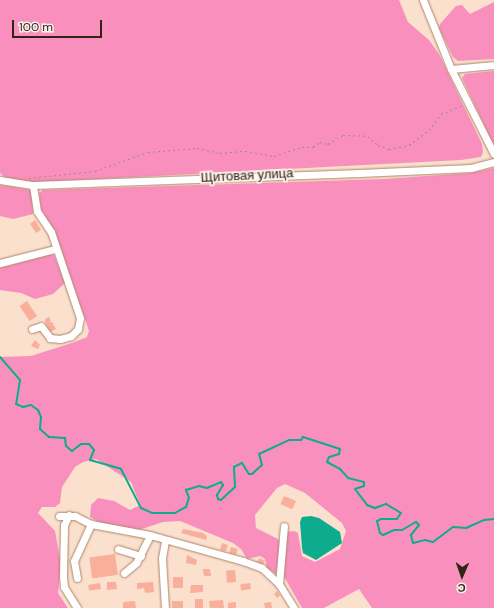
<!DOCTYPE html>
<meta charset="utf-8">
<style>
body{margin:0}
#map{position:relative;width:494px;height:608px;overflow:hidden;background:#fbe0ce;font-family:"DM Sans",sans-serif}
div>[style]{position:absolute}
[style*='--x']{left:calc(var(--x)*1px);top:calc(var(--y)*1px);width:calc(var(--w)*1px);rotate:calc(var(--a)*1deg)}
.green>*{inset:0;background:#f98fbc}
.water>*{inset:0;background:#0dac8e}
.stream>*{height:2px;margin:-1px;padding:0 1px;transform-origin:1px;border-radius:1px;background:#0dac8e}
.building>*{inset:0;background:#faae9c;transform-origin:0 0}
.path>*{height:1px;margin-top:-0.5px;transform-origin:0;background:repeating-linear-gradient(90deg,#a28b7c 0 2px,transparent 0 5px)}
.roads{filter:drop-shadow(0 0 1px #ae856a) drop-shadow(0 0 1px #ae856a)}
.minor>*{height:7px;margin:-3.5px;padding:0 3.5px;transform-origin:3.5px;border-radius:3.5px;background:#fff}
span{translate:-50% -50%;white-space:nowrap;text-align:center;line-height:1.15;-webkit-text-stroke:3.5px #faf1eb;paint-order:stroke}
.street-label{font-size:13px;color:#332217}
.north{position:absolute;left:442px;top:556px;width:40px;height:40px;-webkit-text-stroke:3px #faf1eb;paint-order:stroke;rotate:182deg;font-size:11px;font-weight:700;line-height:16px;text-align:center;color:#332217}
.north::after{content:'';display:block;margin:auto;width:14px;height:18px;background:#332217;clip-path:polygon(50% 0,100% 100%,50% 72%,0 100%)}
.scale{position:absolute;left:12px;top:20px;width:90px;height:18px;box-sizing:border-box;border:2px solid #332217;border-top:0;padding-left:5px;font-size:12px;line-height:14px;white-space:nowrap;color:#332217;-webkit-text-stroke:3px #faf1eb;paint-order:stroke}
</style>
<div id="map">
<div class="green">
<div style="clip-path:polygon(0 0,399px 0,408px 22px,429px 40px,439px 54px,482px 144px,483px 152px,481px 157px,461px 160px,58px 181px,34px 182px,6px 178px,0 173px)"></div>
<div style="clip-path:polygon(494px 2px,494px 59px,458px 61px,453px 57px,439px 28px,440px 24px,456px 6px,462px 5px,470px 14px)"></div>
<div style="clip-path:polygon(494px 71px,494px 146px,462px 78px,465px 74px)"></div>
<div style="clip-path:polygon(494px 168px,494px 608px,372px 608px,359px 589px,324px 608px,302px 608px,283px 575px,286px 532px,294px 531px,298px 533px,302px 556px,315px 562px,340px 549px,346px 531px,342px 523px,305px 493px,285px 484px,277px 488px,255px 515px,256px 528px,278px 539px,280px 543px,276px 574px,267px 568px,265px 559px,260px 556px,247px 559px,241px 549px,233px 543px,180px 521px,163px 522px,139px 530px,100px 523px,90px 517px,91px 505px,98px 498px,114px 501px,130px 510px,140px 505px,131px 482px,96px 459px,83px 462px,75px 467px,62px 487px,60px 503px,55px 507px,42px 507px,38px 513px,55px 531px,61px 564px,58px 593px,68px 608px,0 608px,0 357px,31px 356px,75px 342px,87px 337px,89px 331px,56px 235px,41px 209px,39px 193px,43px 190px,384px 179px,471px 173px)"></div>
<div style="clip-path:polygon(0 185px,31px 190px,33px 214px,13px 219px,0 216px)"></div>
<div style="clip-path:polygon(49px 255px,54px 255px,65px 283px,53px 294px,35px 299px,21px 293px,0 290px,0 268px)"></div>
</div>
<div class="water">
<div style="clip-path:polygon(311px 516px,319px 518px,340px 532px,342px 543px,316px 560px,303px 553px,302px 548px,300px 522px,302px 517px)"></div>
</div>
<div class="stream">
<div style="--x:0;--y:357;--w:30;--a:49"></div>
<div style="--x:20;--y:380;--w:24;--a:99"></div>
<div style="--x:16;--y:404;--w:8;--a:23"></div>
<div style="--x:23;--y:407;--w:8;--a:-14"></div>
<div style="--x:31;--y:405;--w:9;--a:36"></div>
<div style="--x:38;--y:410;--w:8;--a:67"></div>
<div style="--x:41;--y:417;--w:12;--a:95"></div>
<div style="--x:40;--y:429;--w:12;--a:42"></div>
<div style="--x:49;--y:437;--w:16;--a:4"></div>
<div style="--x:65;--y:438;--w:8;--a:83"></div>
<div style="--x:66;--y:446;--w:8;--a:40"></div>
<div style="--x:72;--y:451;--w:11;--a:-38"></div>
<div style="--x:81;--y:444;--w:8;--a:0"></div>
<div style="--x:89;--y:444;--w:8;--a:50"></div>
<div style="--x:94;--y:450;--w:11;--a:112"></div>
<div style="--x:90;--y:460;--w:32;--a:16"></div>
<div style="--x:121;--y:469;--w:44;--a:62.9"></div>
<div style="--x:141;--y:508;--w:12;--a:24"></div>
<div style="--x:152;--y:513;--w:23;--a:0"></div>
<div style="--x:175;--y:513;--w:13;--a:-29"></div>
<div style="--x:186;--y:507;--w:9;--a:-72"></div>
<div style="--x:189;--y:498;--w:9;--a:-111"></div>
<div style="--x:186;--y:490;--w:14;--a:-17"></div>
<div style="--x:199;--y:486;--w:8;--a:14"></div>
<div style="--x:207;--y:488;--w:15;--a:-23"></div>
<div style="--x:221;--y:482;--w:4;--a:56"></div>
<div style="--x:223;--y:485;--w:12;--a:121"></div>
<div style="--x:217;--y:495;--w:4;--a:76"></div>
<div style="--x:218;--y:499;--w:3;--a:18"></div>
<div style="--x:221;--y:500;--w:19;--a:-43"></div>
<div style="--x:235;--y:487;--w:20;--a:-93"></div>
<div style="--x:234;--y:467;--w:9;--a:-27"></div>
<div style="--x:242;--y:463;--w:13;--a:58"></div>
<div style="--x:249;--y:474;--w:3;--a:0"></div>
<div style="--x:252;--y:474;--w:13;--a:-42"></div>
<div style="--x:262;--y:465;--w:11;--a:-105"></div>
<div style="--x:259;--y:454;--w:33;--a:-25"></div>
<div style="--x:289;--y:440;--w:12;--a:0"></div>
<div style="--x:301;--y:440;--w:4;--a:-56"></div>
<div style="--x:303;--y:437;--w:39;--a:18"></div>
<div style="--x:340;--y:449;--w:5;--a:101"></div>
<div style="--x:339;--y:454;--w:10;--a:163"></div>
<div style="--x:329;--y:457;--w:5;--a:112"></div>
<div style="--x:327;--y:462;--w:15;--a:28"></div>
<div style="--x:340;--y:469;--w:12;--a:48"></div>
<div style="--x:348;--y:478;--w:16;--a:14"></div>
<div style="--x:364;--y:482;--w:4;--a:90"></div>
<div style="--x:364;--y:486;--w:9;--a:162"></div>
<div style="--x:355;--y:489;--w:20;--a:53"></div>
<div style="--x:367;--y:505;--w:9;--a:21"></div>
<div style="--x:375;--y:508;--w:12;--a:-20"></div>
<div style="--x:386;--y:504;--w:17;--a:31"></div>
<div style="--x:401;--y:513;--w:7;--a:124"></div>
<div style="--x:397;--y:519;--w:16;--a:180"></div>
<div style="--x:381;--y:519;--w:4;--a:153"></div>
<div style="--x:377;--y:521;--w:12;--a:76"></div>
<div style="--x:380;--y:533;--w:4;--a:34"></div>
<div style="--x:383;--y:535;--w:12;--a:-24"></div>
<div style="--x:394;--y:530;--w:8;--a:0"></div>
<div style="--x:402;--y:530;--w:16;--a:-30"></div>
<div style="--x:416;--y:522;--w:4;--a:45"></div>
<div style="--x:419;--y:525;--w:13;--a:129"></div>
<div style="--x:411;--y:535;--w:8;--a:76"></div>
<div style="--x:413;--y:543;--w:12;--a:-14"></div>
<div style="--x:425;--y:540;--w:8;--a:14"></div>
<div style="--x:433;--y:542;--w:25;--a:-37"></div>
<div style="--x:453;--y:527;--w:13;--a:4"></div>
<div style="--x:466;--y:528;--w:20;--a:-24"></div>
<div style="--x:484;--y:520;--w:10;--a:-6"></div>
</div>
<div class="building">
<div style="clip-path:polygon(35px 220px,41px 230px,36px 233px,30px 224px)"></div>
<div style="left:27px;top:301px;width:18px;height:9px;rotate:56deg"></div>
<div style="clip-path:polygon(49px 317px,51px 321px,48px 322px,52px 322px,56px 329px,50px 332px,45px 322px,45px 319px)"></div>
<div style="clip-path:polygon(35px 340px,40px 345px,38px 349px,31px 346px)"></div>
<div style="left:284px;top:496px;width:13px;height:9px;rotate:23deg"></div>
<div style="clip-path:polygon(183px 529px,203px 533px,207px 536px,206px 540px,181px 533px)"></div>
<div style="clip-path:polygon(222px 543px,228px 545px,226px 551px,220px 550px)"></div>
<div style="left:231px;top:547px;width:7px;height:6px;rotate:16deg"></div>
<div style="left:115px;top:554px;width:21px;height:26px;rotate:82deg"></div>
<div style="clip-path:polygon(187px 555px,197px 560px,196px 565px,186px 563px)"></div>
<div style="clip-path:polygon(260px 558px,265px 561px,262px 565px,257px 561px)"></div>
<div style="clip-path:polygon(203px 569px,210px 569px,211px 576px,204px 576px)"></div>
<div style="left:235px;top:570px;width:12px;height:9px;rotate:85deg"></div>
<div style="left:173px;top:577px;width:10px;height:11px"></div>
<div style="clip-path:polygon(107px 582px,116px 582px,117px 589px,107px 590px)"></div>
<div style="clip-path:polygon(153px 582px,154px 592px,145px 593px,144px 588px,137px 589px,137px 583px)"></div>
<div style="left:100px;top:583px;width:6px;height:12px;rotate:81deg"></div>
<div style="left:250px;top:583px;width:6px;height:10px;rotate:81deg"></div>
<div style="clip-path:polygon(191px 585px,203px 585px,203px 592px,190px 593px)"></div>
<div style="clip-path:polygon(277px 591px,280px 595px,277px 598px,274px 594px)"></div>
<div style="left:195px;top:599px;width:8px;height:9px"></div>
<div style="clip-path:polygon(223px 600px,224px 608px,210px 608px,209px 601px)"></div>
<div style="clip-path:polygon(135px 601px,136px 608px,123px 608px,123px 602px)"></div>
<div style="left:172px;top:601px;width:11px;height:7px"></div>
<div style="clip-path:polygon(236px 602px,236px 608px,228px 608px,228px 603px)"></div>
<div style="clip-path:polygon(271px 602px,272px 608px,265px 608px,264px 603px)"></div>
</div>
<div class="path">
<div style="--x:29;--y:178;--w:66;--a:-6.1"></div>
<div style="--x:95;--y:171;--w:56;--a:-19.7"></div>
<div style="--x:148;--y:152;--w:49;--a:-4.7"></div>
<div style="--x:197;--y:148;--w:24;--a:12"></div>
<div style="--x:220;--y:153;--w:25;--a:-5"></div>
<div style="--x:245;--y:151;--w:29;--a:10"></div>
<div style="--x:274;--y:156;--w:29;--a:-18"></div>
<div style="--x:302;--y:147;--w:11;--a:0"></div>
<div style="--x:313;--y:147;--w:9;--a:-36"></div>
<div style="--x:320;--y:142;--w:8;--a:14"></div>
<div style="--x:328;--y:144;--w:17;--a:-31"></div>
<div style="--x:343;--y:135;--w:25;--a:2"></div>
<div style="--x:368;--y:136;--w:13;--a:42"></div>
<div style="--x:378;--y:145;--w:12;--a:20"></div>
<div style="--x:389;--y:149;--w:20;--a:-11"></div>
<div style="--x:409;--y:145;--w:25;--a:-37"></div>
<div style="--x:429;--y:130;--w:20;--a:-53"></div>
<div style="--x:441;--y:114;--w:22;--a:-22"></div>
</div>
<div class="roads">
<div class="minor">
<div style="--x:423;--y:0;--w:74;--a:67.9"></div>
<div style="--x:494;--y:65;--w:43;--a:174.7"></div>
<div style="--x:451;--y:69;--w:95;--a:63.2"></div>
<div style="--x:0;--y:180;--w:33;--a:9"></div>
<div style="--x:33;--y:185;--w:327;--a:-2.1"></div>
<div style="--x:360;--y:173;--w:111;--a:-2.6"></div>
<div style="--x:471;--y:168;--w:24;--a:-15"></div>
<div style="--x:0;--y:263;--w:57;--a:-14.3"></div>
<div style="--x:32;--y:329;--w:9;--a:-18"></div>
<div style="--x:41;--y:326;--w:15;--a:53"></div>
<div style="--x:50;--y:338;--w:10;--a:6"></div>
<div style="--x:60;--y:339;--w:11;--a:-15"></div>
<div style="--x:71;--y:336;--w:10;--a:-45"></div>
<div style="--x:78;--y:329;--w:11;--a:-80"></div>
<div style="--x:80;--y:318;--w:91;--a:-108.6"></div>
<div style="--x:51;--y:232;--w:25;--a:-124"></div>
<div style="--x:37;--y:211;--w:26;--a:-99"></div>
<div style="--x:69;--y:515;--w:11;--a:117"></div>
<div style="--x:64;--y:525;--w:51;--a:91.1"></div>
<div style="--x:63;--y:576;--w:11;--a:85"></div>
<div style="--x:64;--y:587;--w:25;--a:58"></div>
<div style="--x:59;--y:516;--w:16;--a:0"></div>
<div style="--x:75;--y:516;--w:18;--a:27"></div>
<div style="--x:91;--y:524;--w:60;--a:10.6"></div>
<div style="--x:150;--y:535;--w:97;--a:15.6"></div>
<div style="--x:243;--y:561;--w:20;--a:20"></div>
<div style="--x:262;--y:568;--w:23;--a:43"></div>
<div style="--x:279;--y:584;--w:28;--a:58"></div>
<div style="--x:165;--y:541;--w:17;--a:100"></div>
<div style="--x:162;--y:558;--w:50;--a:86.6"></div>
<div style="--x:118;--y:549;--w:24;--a:17"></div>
<div style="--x:124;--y:573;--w:16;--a:-40"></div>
<div style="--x:136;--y:563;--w:31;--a:-63"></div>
<div style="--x:77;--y:578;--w:17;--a:-100"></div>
<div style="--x:74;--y:561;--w:41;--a:-65.3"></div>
<div style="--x:279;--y:584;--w:58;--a:-85.1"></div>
</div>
</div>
<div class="street-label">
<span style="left:247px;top:176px;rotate:-3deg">Щитовая улица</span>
</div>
<div class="north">С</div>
<div class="scale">100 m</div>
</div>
